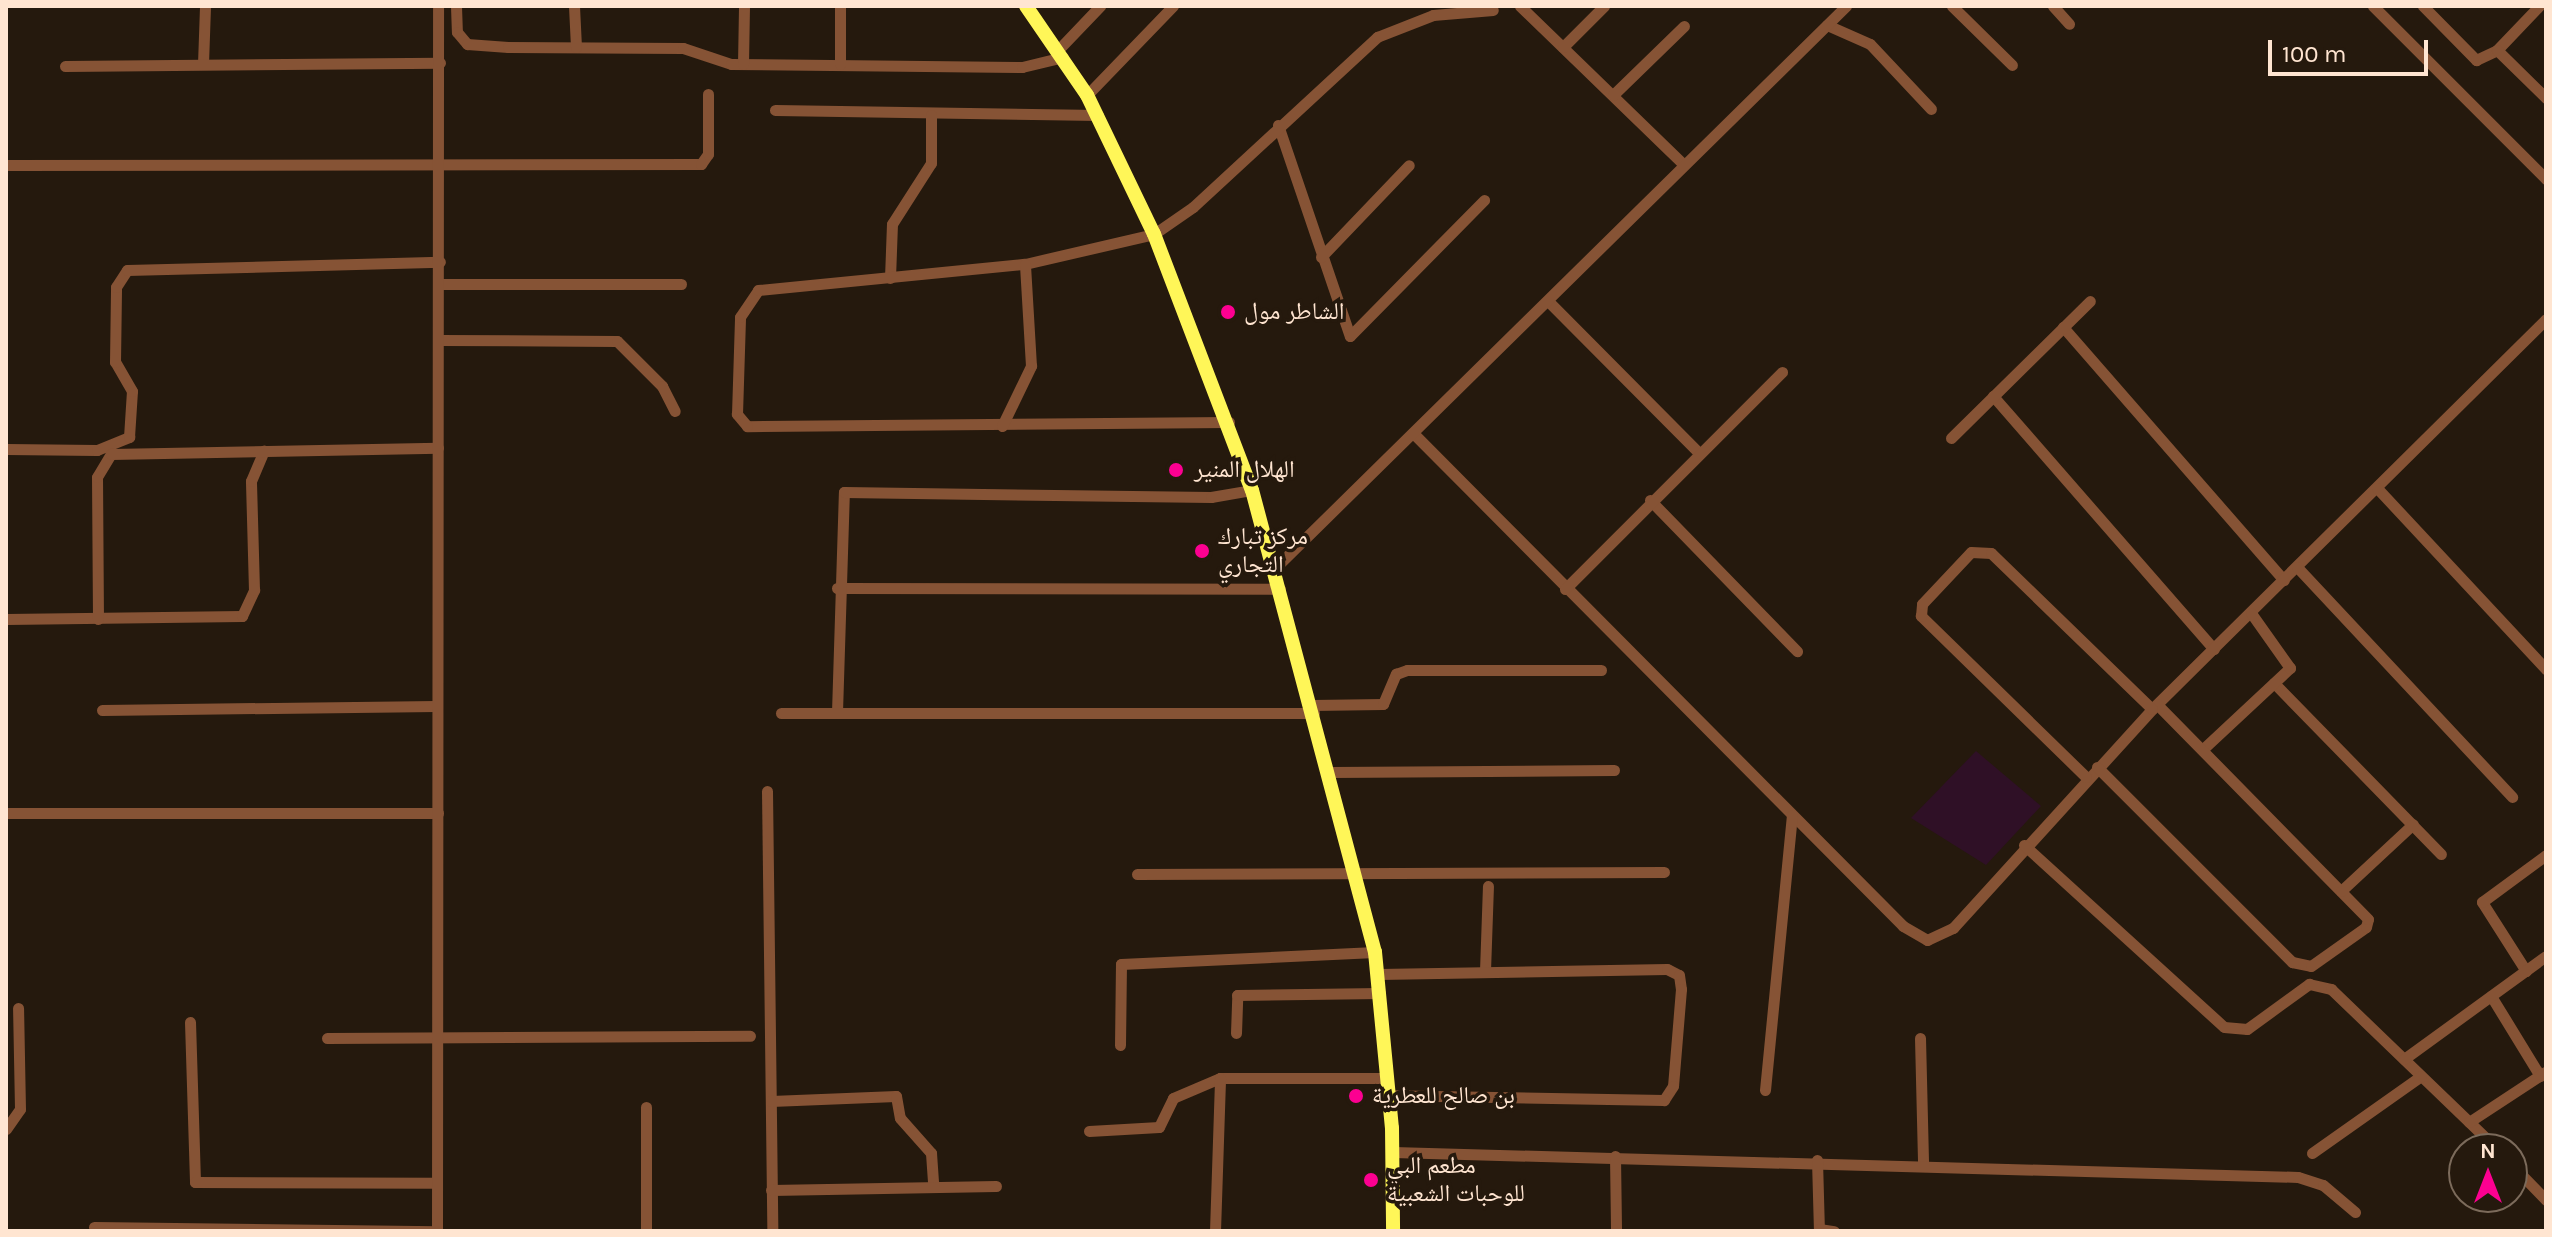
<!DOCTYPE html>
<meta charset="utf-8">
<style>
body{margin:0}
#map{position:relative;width:2552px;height:1237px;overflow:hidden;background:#25190d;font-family:Karla,"Noto Naskh Arabic",sans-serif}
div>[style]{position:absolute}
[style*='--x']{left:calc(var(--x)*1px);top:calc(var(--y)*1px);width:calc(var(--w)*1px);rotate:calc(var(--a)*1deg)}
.green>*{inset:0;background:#2f1026}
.minor>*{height:11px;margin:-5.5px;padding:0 5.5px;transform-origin:5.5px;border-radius:5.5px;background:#865335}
.major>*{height:14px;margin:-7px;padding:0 7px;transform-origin:7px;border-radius:7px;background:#fff658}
.dots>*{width:22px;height:22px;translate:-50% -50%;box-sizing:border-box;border:4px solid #25190d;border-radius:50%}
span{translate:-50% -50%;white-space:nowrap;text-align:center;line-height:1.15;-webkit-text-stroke:7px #25190d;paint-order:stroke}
.poi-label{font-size:24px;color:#ffe5d1}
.left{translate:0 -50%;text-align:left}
.frame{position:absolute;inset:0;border:8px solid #ffe5d1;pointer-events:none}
.north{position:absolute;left:2448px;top:1133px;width:80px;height:80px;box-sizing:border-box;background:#25190d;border:2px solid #7c6b5b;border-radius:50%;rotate:0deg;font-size:22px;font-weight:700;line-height:32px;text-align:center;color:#ffe5d1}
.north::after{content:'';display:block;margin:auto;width:28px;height:36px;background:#fc0091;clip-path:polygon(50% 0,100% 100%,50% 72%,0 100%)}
.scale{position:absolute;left:2268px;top:40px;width:160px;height:36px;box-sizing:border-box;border:4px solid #ffe5d1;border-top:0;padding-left:10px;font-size:24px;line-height:28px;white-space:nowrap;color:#ffe5d1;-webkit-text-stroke:6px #25190d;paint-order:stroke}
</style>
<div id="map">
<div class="green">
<div style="clip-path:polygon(1976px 751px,2041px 806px,1986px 865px,1911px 818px)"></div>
</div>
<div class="minor">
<div style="--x:456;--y:6;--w:26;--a:88"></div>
<div style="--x:457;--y:32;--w:16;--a:50"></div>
<div style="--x:467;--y:44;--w:41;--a:4.2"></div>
<div style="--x:508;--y:47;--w:175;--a:0.3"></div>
<div style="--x:683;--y:48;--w:51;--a:18.4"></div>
<div style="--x:731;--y:64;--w:291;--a:0.6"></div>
<div style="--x:1022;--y:67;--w:42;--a:-13.7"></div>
<div style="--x:574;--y:6;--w:41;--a:87.2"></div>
<div style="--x:840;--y:6;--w:58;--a:90"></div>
<div style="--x:1520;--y:6;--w:228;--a:44.1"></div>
<div style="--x:1952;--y:6;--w:84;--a:44.5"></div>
<div style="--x:2053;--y:6;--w:24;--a:48"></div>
<div style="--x:2373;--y:6;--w:245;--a:45"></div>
<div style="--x:2423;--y:6;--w:76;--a:45.5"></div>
<div style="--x:2476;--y:60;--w:23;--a:-25"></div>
<div style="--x:2539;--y:6;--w:61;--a:133.7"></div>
<div style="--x:2497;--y:50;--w:69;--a:44.4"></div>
<div style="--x:1827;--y:25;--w:47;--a:23.8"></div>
<div style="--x:1870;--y:44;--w:89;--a:46.8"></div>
<div style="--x:1563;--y:47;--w:58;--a:-45"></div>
<div style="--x:1058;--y:50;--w:61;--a:-46.3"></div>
<div style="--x:203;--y:64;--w:58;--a:-88"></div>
<div style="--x:743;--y:64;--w:58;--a:-89"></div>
<div style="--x:65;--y:66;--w:375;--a:-0.5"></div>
<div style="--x:1087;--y:95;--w:124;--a:-46"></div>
<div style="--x:1613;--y:95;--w:99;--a:-44.2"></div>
<div style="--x:775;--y:110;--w:323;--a:0.9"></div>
<div style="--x:1278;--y:125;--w:223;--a:71.2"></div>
<div style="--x:1350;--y:336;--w:191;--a:-45.4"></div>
<div style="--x:6;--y:165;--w:695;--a:-0.08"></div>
<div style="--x:701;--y:164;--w:12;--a:-55"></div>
<div style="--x:708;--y:154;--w:60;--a:-90"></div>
<div style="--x:1321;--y:257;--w:127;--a:-46.3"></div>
<div style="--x:890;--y:278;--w:54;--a:-87.9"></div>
<div style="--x:892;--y:224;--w:72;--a:-57.4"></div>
<div style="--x:931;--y:163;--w:48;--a:-90"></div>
<div style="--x:440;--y:284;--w:241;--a:0"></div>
<div style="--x:1548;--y:301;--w:211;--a:45.2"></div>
<div style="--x:2063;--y:327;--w:336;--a:48.9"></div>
<div style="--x:439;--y:340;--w:178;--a:0.3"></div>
<div style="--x:617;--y:341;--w:64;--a:45"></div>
<div style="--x:662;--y:386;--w:28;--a:63"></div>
<div style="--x:1993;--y:396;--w:336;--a:48.9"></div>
<div style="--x:1229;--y:422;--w:482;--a:179.5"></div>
<div style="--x:747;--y:426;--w:16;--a:-130"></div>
<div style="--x:737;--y:414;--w:97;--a:-88.2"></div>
<div style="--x:740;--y:317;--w:32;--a:-56"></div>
<div style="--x:758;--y:290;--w:268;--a:-5.6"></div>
<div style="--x:1025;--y:264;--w:132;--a:-13.1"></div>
<div style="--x:1154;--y:234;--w:47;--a:-34.7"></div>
<div style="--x:1193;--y:207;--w:251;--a:-42.7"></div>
<div style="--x:1377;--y:37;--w:60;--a:-21.4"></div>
<div style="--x:1433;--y:15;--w:60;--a:-4.8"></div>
<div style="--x:1002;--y:426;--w:67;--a:-64.2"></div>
<div style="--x:1031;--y:366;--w:102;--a:-93.4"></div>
<div style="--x:1413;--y:433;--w:695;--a:45.17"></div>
<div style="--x:1903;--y:926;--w:28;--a:30"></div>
<div style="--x:1927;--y:940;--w:29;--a:-25"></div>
<div style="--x:1953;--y:928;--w:296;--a:-47.7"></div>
<div style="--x:2152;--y:709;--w:554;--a:-44.71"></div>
<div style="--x:1951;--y:438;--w:195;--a:-44.6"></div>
<div style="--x:6;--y:449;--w:91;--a:0.6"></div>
<div style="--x:97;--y:450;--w:35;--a:-22"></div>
<div style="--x:129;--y:437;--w:46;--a:-86.3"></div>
<div style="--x:132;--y:391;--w:34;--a:-120"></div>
<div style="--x:115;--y:362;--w:75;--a:-89.2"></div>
<div style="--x:116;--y:287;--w:20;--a:-57"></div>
<div style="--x:127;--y:270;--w:313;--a:-1.5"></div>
<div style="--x:2377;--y:488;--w:248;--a:47"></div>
<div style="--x:1650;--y:500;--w:211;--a:45.8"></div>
<div style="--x:2297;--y:567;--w:315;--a:46.9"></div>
<div style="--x:1275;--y:568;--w:801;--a:-44.54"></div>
<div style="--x:837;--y:588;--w:443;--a:0.1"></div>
<div style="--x:1565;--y:589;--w:307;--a:-45"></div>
<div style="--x:6;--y:619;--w:236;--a:-0.7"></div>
<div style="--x:242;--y:616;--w:29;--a:-65"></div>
<div style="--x:254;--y:590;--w:109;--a:-91.6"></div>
<div style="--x:251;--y:481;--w:33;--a:-67"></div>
<div style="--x:98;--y:619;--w:142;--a:-90.4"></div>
<div style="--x:97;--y:477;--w:27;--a:-59"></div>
<div style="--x:111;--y:454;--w:327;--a:-1.1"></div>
<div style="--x:2274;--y:683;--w:239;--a:45.7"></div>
<div style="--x:1312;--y:705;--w:71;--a:-0.8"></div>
<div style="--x:1383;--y:704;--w:33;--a:-67"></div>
<div style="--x:1396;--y:674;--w:12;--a:-20"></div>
<div style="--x:1407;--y:670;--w:194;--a:0"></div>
<div style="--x:102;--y:710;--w:334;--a:-0.7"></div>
<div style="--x:837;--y:712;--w:220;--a:-88.2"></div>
<div style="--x:844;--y:492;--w:367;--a:0.8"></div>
<div style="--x:1211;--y:497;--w:42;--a:-9.7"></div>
<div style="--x:781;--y:713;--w:533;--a:0"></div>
<div style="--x:2203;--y:749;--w:119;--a:-43"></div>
<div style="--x:2290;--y:668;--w:67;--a:-125.3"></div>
<div style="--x:2097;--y:767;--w:276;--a:45"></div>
<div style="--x:2292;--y:962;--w:19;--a:12"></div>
<div style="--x:2311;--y:966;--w:67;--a:-35.3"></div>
<div style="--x:2366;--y:927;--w:8;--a:-76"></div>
<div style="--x:2368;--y:919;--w:301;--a:-134.5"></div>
<div style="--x:1331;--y:772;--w:283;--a:-0.4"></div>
<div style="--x:2086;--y:777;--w:231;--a:-135.7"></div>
<div style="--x:1921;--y:616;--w:12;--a:-85"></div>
<div style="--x:1922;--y:604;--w:71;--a:-46.7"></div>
<div style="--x:1971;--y:552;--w:20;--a:3"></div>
<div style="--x:1991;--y:553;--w:224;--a:44.1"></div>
<div style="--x:767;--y:791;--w:440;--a:89.3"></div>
<div style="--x:6;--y:813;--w:432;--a:0"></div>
<div style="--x:2024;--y:845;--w:270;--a:42.3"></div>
<div style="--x:2224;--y:1027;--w:23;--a:5"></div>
<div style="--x:2247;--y:1029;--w:77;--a:-36"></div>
<div style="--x:2309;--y:984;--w:23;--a:13"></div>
<div style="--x:2331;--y:989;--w:231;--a:43.9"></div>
<div style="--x:1137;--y:874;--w:527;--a:-0.22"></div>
<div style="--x:2341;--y:891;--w:98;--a:-42.9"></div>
<div style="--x:1485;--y:971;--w:85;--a:-88"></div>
<div style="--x:2526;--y:971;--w:82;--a:-122.5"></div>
<div style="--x:2482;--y:902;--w:79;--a:-36.3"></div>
<div style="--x:1379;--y:974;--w:288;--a:-1"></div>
<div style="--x:1667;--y:969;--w:13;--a:27"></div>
<div style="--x:1679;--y:975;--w:14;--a:82"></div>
<div style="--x:1681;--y:989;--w:97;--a:94.7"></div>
<div style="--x:1673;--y:1086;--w:17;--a:123"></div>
<div style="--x:1664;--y:1100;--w:275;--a:-179"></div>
<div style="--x:2491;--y:996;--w:94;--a:58.5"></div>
<div style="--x:190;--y:1022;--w:160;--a:88.2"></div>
<div style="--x:195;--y:1182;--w:242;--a:0.2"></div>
<div style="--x:1236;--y:1033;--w:38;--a:-88"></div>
<div style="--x:1237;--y:995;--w:143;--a:-0.8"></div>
<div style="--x:327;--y:1038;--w:423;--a:-0.3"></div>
<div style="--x:1920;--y:1038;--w:124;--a:88.6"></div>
<div style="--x:1120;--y:1045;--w:81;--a:-89.3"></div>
<div style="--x:1121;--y:964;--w:254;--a:-2.7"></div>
<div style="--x:2404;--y:1059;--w:175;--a:-36"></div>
<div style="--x:1765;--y:1090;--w:276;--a:-84.4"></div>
<div style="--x:771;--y:1101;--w:125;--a:-2.3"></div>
<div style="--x:896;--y:1096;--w:22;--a:80"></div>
<div style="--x:900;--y:1118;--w:47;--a:48.5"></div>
<div style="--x:931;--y:1153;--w:32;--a:86"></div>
<div style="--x:646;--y:1107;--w:124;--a:90"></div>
<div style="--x:2469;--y:1122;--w:91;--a:-33.3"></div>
<div style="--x:6;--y:1129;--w:24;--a:-55"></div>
<div style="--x:20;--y:1109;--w:101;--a:-91.1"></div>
<div style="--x:1089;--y:1131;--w:70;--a:-3.3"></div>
<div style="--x:1159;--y:1127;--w:32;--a:-64"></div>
<div style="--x:1173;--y:1098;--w:51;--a:-23.1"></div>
<div style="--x:1220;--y:1078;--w:168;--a:0"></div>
<div style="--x:1393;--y:1152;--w:905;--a:1.58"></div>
<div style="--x:2298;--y:1177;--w:26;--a:18"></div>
<div style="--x:2323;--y:1185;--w:42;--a:40.2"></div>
<div style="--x:2312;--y:1153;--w:133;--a:-35.2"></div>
<div style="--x:1615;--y:1156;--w:75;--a:89.2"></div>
<div style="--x:1817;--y:1160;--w:71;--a:88.4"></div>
<div style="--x:2512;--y:1165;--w:49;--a:45.8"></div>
<div style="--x:771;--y:1190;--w:225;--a:-1"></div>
<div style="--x:94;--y:1227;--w:343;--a:0.7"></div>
<div style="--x:1819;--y:1229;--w:15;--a:8"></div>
<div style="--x:437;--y:1231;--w:1225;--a:-89.95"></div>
<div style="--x:1215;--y:1231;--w:153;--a:-88.1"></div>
</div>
<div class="major">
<div style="--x:1026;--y:6;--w:108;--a:55.6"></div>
<div style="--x:1087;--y:95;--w:154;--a:64.3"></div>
<div style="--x:1154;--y:234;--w:274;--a:69.1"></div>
<div style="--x:1252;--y:490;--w:478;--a:75.1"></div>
<div style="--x:1375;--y:952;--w:177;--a:84.5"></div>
<div style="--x:1392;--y:1128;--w:103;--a:89.4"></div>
</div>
<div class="dots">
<div style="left:1228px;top:312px;background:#fc0091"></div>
<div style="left:1176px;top:470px;background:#fc0091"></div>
<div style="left:1202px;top:551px;background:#fc0091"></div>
<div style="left:1356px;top:1096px;background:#fc0091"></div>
<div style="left:1371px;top:1180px;background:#fc0091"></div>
</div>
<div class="poi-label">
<span class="left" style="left:1244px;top:312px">الشاطر مول</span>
<span class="left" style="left:1194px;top:470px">الهلال المنير</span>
<span class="left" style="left:1218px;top:551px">مركز تبارك<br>التجاري</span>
<span class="left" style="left:1372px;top:1096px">بن صالح للعطرية</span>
<span class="left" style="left:1387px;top:1180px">مطعم البي<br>للوحبات الشعبية</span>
</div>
<div class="frame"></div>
<div class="north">N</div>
<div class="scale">100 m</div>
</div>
